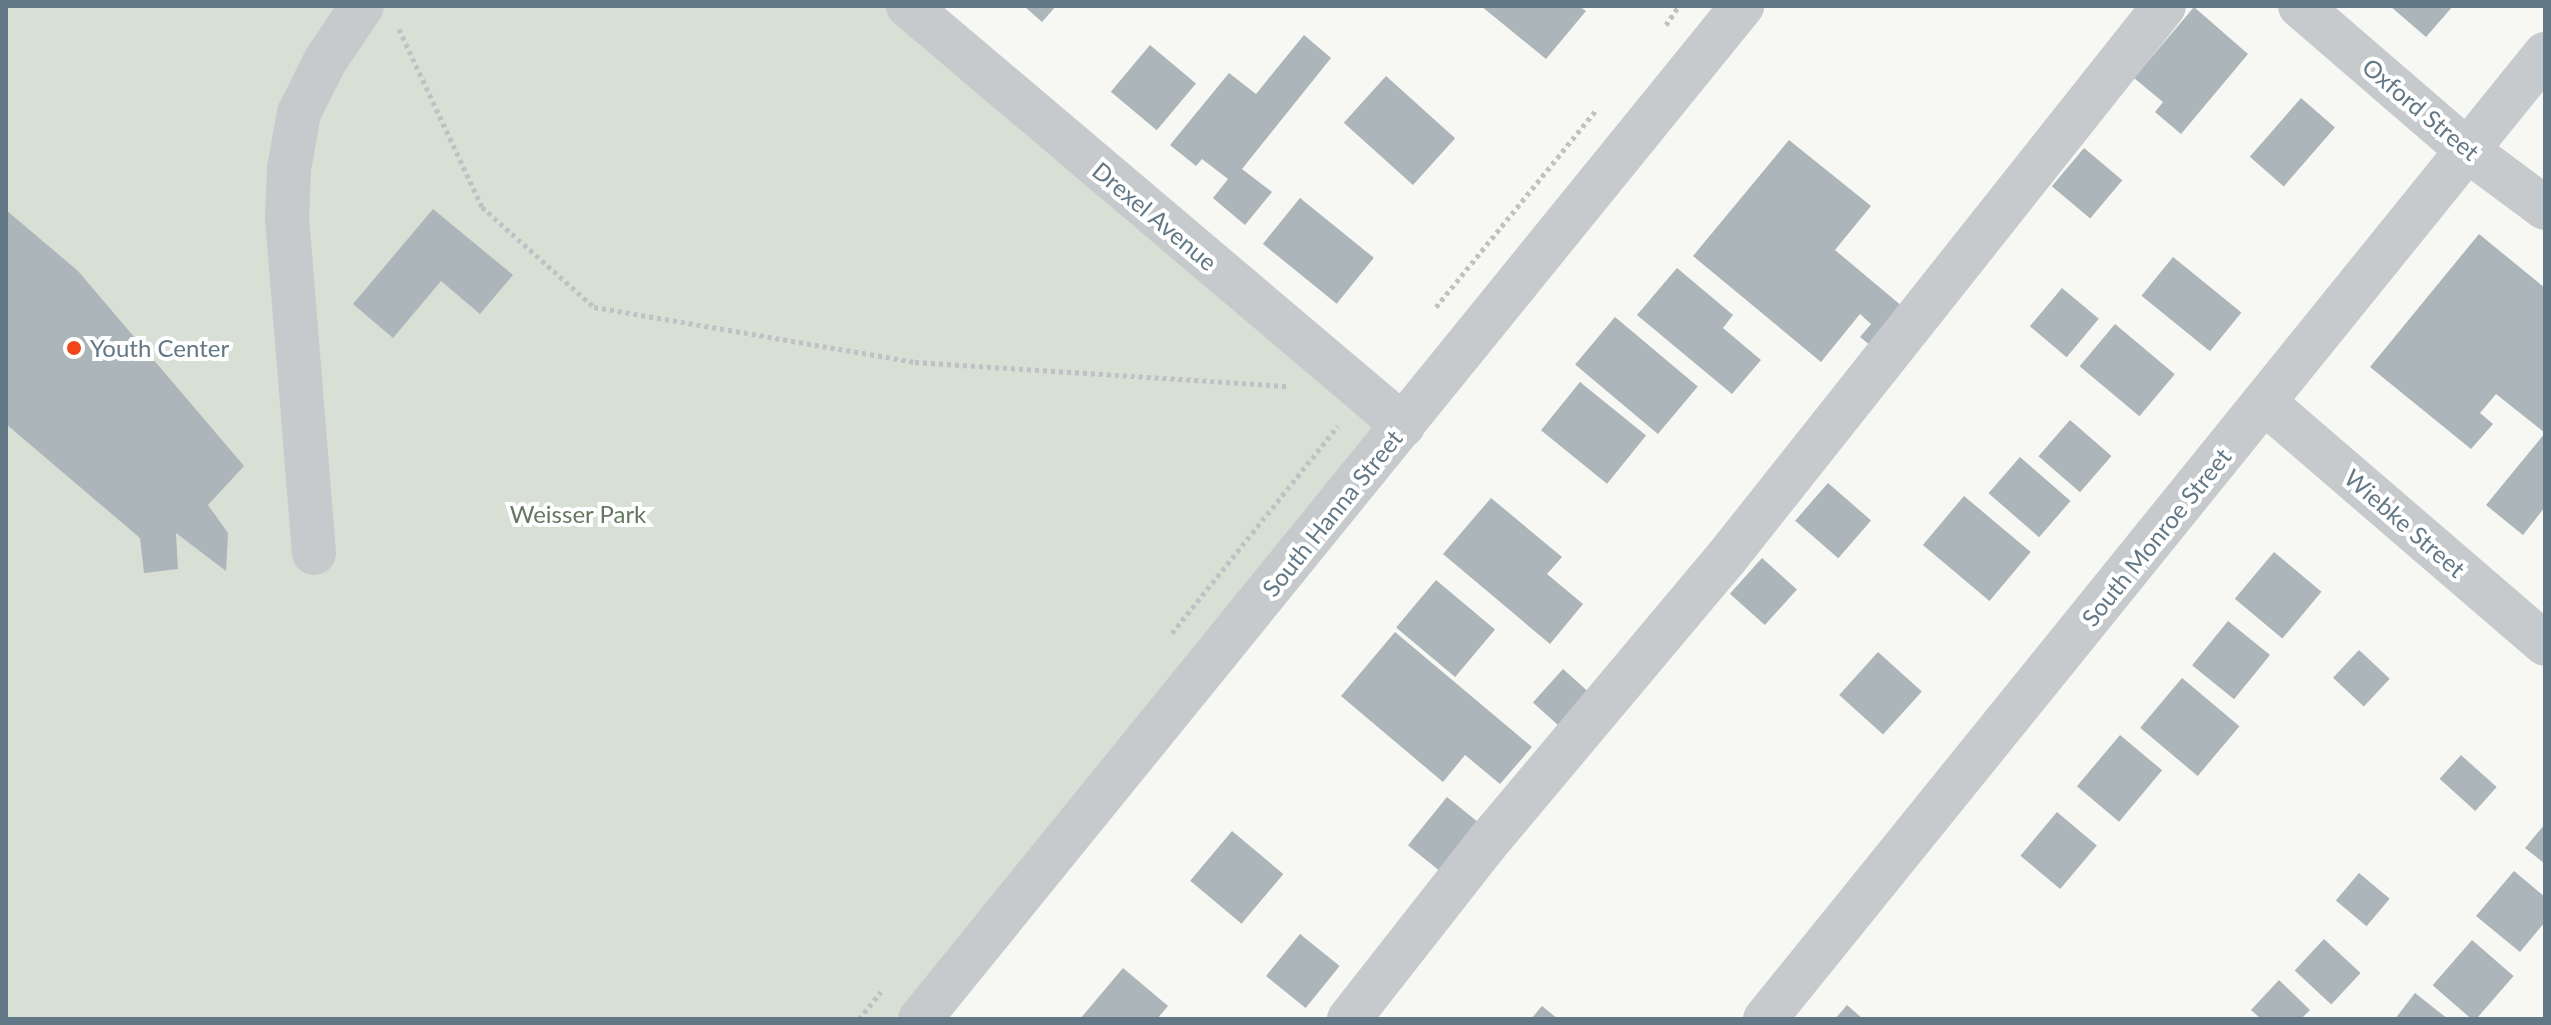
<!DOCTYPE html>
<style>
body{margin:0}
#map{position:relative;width:2551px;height:1025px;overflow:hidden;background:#f7f7f3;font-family:Lato,sans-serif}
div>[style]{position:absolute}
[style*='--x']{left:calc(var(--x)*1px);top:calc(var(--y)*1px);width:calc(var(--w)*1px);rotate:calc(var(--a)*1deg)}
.green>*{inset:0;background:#d8dfd4}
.building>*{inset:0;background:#acb5ba;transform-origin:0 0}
.path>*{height:5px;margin-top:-2.5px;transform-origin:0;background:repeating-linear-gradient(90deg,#bfc2c4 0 4px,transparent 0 8px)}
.minor>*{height:44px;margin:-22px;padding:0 22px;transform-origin:22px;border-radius:22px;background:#c6cacd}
.dots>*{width:22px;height:22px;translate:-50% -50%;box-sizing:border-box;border:4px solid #fff;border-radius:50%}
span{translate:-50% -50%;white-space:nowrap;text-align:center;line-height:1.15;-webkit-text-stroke:8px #fff;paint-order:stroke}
.street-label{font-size:24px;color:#637886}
.poi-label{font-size:24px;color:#637886}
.left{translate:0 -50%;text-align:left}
.park-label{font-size:24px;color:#65785f}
.frame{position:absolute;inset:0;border:8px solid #637886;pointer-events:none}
</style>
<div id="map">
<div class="green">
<div style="clip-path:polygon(6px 6px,908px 6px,1403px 425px,920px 1019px,6px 1019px)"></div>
</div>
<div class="building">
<div style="clip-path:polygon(1024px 6px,1056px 6px,1042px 22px)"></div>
<div style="clip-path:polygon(1481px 6px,1579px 6px,1586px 11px,1546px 59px)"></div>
<div style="clip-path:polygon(2390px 6px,2453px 6px,2426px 37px)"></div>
<div style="clip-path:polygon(2194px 7px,2248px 54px,2181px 134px,2155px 112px,2163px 102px,2134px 78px)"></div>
<div style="clip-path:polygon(1304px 35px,1331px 58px,1242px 169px,1272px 192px,1245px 225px,1213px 198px,1228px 179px,1202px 159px,1196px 166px,1170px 145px,1229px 73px,1256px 94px)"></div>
<div style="left:1150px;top:45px;width:60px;height:61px;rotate:40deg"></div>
<div style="left:1386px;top:76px;width:93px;height:63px;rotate:42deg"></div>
<div style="left:2301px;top:98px;width:45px;height:78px;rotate:41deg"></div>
<div style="clip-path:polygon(1789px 140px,1871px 206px,1835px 250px,1903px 307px,1871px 346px,1860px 337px,1871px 324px,1860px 314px,1821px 362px,1693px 256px)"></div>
<div style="left:2084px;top:148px;width:50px;height:50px;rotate:40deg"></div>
<div style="left:1300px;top:198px;width:95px;height:59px;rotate:39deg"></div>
<div style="clip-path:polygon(433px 209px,513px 275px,480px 314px,441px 281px,393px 338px,353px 304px)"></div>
<div style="clip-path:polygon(6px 210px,78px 271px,244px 466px,208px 505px,228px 533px,226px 571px,176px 533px,178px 569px,144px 573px,140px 538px,6px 424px)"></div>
<div style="clip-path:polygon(2479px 234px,2545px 288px,2545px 433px,2496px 394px,2480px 413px,2493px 424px,2471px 449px,2370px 367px)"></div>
<div style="left:2173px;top:257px;width:88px;height:50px;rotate:39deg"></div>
<div style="clip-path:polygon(1677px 268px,1733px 315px,1723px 328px,1761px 360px,1732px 394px,1637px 315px)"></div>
<div style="left:2062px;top:288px;width:48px;height:50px;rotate:40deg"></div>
<div style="left:1615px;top:317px;width:108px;height:62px;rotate:40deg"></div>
<div style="left:2115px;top:324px;width:78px;height:55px;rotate:40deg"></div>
<div style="left:1580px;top:382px;width:85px;height:62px;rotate:39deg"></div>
<div style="left:2070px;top:420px;width:55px;height:48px;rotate:41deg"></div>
<div style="clip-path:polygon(2545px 433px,2545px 507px,2523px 535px,2486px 505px)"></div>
<div style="left:2020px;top:457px;width:67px;height:48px;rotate:41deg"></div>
<div style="left:1828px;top:483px;width:57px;height:50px;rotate:41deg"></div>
<div style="left:1964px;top:496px;width:87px;height:64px;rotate:40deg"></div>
<div style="clip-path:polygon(1491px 498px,1562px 557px,1547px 574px,1583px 604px,1550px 644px,1443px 554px)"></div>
<div style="left:2274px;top:552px;width:62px;height:61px;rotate:40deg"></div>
<div style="left:1762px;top:558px;width:47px;height:48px;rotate:42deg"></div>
<div style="left:1436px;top:580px;width:77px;height:62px;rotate:40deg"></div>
<div style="left:2228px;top:621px;width:54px;height:57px;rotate:39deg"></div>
<div style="clip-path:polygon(1395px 632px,1532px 747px,1500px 784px,1465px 755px,1443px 782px,1341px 696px)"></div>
<div style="left:2359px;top:650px;width:42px;height:38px;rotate:43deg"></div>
<div style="left:1878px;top:652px;width:59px;height:58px;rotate:42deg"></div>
<div style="left:1563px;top:669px;width:45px;height:45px;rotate:42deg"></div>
<div style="left:2182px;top:678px;width:75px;height:65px;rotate:40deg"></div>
<div style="left:2120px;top:735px;width:55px;height:67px;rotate:40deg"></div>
<div style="left:2461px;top:755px;width:48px;height:32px;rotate:42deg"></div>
<div style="left:1447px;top:797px;width:50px;height:62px;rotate:39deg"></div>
<div style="left:2057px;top:812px;width:52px;height:57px;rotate:40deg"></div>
<div style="clip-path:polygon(2545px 824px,2545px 864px,2525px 848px)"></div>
<div style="left:1232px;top:831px;width:67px;height:65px;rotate:40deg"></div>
<div style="clip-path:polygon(2514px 871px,2545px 897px,2545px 922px,2520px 952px,2476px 916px)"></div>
<div style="left:2359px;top:873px;width:40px;height:36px;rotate:40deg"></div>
<div style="left:1300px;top:934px;width:51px;height:54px;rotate:39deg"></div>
<div style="left:2324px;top:939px;width:50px;height:43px;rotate:43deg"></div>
<div style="left:2472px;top:940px;width:55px;height:60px;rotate:41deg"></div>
<div style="clip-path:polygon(1123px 968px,1168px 1006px,1157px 1019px,1080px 1019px)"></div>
<div style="clip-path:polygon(2279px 980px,2310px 1010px,2301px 1019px,2261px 1019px,2251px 1010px)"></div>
<div style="clip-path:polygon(2415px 993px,2448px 1019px,2395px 1019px)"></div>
<div style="clip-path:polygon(1847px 1005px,1863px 1019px,1835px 1019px)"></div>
<div style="clip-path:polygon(1542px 1006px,1558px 1019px,1531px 1019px)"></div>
</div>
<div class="path">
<div style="--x:1666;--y:25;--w:23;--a:-56"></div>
<div style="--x:399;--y:29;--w:196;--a:65"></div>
<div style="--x:482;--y:207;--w:150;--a:41.8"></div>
<div style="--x:594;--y:307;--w:326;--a:9.7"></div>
<div style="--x:915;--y:362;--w:374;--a:3.7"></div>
<div style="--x:1436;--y:307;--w:254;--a:-50.9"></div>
<div style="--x:1172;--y:633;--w:265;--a:-51.3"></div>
<div style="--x:859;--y:1019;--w:35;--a:-51"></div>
</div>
<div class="minor">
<div style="--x:908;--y:6;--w:649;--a:40.25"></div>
<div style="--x:2300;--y:6;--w:221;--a:40.8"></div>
<div style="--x:2467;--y:150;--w:97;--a:36.6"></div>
<div style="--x:2265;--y:403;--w:369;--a:40.7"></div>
<div style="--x:314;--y:553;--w:335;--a:-94.6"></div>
<div style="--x:287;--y:219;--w:50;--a:-87.7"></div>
<div style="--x:289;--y:169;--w:57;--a:-79.9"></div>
<div style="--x:299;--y:113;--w:58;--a:-63.4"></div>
<div style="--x:325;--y:61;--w:66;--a:-56.1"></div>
<div style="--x:920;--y:1019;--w:1305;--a:-50.94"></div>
<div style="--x:1349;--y:1019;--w:224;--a:-51.9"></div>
<div style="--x:1487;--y:843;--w:373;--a:-50"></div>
<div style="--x:1727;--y:557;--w:703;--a:-51.58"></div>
<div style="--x:1765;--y:1019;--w:1241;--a:-51.05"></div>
</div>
<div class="dots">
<div style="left:74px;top:348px;background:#f0461a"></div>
</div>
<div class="street-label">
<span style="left:2421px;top:109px;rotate:40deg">Oxford Street</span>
<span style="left:1155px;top:216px;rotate:40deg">Drexel Avenue</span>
<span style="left:1332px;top:513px;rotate:-51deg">South Hanna Street</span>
<span style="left:2405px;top:523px;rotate:41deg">Wiebke Street</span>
<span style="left:2156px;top:537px;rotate:-51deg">South Monroe Street</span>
</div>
<div class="poi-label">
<span class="left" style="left:90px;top:348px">Youth Center</span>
</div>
<div class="park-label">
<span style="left:578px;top:514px">Weisser Park</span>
</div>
<div class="frame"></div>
</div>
